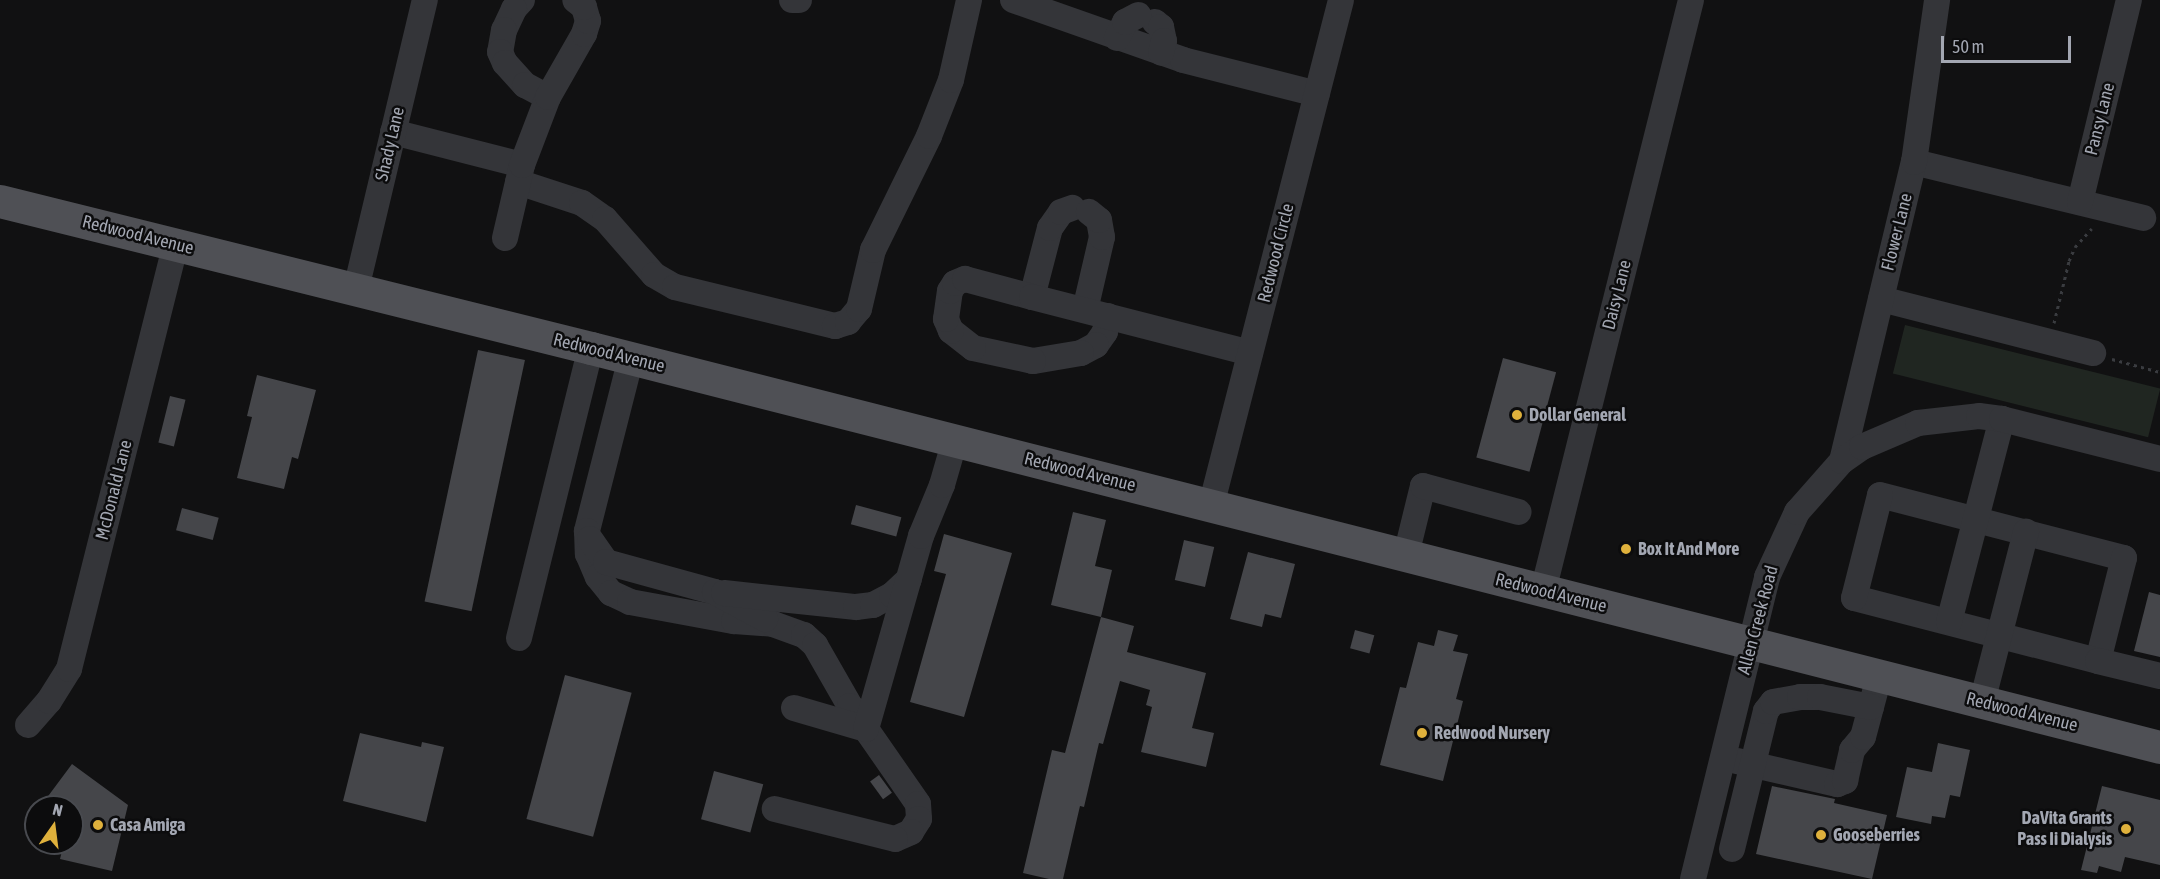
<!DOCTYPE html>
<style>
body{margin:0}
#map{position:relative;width:2160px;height:879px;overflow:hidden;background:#111112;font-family:"Asap Condensed",sans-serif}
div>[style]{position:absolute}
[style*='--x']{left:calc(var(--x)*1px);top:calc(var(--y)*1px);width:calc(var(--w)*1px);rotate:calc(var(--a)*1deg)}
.green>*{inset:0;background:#202621;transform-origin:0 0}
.building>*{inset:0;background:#45464a;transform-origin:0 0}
.path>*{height:3px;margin-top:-1.5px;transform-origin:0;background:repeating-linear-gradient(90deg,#3a3c40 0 3px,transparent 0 7.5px)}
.minor>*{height:26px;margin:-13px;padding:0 13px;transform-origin:13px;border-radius:13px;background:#343539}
.major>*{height:33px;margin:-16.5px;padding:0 16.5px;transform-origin:16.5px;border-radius:16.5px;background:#4f5055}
.dots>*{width:16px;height:16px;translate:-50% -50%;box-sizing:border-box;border:3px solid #0c0c0d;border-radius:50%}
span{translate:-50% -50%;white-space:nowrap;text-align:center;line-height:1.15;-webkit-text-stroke:5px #0c0c0d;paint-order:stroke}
.street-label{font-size:18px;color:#a3a7b2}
.poi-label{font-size:18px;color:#a3a7b2;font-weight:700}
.left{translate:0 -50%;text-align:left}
.right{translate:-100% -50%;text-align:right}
.north{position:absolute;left:24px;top:795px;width:60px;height:60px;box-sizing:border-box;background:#0c0c0d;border:2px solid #484a4f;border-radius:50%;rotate:14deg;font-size:16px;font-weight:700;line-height:24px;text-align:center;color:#a3a7b2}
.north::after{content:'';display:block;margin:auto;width:21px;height:27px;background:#dfb13c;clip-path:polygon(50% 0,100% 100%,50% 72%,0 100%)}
.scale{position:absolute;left:1941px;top:36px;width:130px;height:27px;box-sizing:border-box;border:3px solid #a3a7b2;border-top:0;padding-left:8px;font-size:18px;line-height:21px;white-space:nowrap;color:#a3a7b2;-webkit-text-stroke:4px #0c0c0d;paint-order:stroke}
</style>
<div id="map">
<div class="green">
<div style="left:1905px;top:325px;width:263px;height:50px;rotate:14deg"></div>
</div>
<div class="building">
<div style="left:478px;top:350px;width:48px;height:257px;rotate:12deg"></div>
<div style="left:1503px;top:358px;width:55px;height:103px;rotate:15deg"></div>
<div style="clip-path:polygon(257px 375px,316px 390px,298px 459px,292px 457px,284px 489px,237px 478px,252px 417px,247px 416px)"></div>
<div style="left:170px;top:396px;width:16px;height:48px;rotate:14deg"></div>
<div style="left:856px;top:505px;width:47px;height:20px;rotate:15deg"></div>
<div style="left:182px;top:508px;width:38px;height:23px;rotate:15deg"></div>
<div style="clip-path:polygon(1073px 512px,1106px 520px,1095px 566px,1112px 570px,1101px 617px,1051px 605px)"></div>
<div style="clip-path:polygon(944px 534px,1012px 553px,964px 717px,910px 702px,946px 574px,934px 571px)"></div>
<div style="left:1184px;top:540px;width:31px;height:41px;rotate:13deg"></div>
<div style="clip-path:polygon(1248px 552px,1295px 564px,1281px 618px,1265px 614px,1262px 627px,1230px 619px)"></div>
<div style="clip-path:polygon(2149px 592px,2160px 595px,2160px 657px,2134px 651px)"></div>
<div style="clip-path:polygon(1101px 617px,1134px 626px,1127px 652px,1206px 673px,1192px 728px,1214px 733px,1206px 767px,1141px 752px,1152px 707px,1146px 705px,1150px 690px,1120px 681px,1103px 744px,1099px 743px,1084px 807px,1080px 806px,1063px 879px,1049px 879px,1023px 873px,1052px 750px,1065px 753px)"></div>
<div style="left:1355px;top:630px;width:20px;height:19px;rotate:15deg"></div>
<div style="clip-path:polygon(1438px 630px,1458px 635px,1453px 651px,1468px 654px,1456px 699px,1463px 701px,1443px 781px,1380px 765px,1400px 687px,1406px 688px,1418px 642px,1434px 646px)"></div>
<div style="left:565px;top:675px;width:69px;height:149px;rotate:15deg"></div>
<div style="clip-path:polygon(360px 733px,421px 747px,422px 742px,444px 747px,426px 822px,343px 801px)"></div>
<div style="clip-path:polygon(1938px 743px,1970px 750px,1960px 797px,1950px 795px,1945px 818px,1932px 816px,1931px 824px,1896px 817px,1907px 767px,1932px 772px)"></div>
<div style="clip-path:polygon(72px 764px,128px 805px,112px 871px,60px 859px,64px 843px,72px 843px,72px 807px,40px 807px)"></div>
<div style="left:714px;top:771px;width:51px;height:50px;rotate:15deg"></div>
<div style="left:879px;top:775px;width:22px;height:11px;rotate:54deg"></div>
<div style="clip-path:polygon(1772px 786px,1835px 799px,1834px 803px,1887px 815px,1872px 879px,1756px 854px)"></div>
<div style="clip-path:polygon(2102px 786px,2160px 800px,2160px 865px,2125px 857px,2121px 872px,2099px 866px,2097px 873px,2081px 870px)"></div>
</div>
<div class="path">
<div style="--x:2054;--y:323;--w:64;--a:-76.4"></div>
<div style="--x:2069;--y:261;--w:15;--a:-67"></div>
<div style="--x:2075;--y:247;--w:25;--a:-48"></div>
<div style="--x:2112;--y:359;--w:50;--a:15.2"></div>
</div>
<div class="minor">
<div style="--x:522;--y:0;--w:12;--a:132"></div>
<div style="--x:514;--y:9;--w:23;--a:115"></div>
<div style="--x:504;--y:30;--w:22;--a:100"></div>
<div style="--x:500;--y:52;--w:12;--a:66"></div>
<div style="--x:505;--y:63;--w:30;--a:48"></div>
<div style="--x:525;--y:85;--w:26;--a:28"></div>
<div style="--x:792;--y:0;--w:7;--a:0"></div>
<div style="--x:1013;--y:0;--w:180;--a:19.4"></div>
<div style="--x:1183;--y:60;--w:138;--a:14.2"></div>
<div style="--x:1155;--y:22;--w:8;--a:40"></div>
<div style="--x:1161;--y:27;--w:14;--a:78"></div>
<div style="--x:1164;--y:41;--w:12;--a:104"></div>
<div style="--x:1117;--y:38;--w:18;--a:-63"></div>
<div style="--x:1125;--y:22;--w:15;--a:-28"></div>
<div style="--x:393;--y:132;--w:133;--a:14.3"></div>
<div style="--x:1914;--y:162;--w:236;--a:13.7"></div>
<div style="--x:518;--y:182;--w:67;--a:18.2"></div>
<div style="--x:582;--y:203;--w:28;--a:35"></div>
<div style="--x:605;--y:219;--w:74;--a:48.8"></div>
<div style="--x:654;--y:275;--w:24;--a:30"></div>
<div style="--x:675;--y:287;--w:165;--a:13.7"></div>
<div style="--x:835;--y:326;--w:14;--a:-17"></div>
<div style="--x:848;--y:322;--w:17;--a:-50"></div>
<div style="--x:859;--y:309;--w:61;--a:-76.7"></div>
<div style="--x:873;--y:250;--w:127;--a:-63.8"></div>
<div style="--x:929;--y:136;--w:60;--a:-68.6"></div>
<div style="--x:951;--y:80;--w:82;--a:-77.3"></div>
<div style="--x:2080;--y:202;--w:208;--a:-76.4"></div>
<div style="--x:505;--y:238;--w:75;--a:-76.9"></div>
<div style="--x:522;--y:165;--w:73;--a:-69.1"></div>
<div style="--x:548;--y:97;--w:73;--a:-60.3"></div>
<div style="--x:584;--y:34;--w:14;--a:-73"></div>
<div style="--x:588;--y:21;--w:15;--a:-106"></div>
<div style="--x:584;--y:7;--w:11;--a:-142"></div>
<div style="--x:356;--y:289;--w:297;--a:-76.6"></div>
<div style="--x:1032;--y:297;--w:71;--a:-75.4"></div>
<div style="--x:1050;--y:228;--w:19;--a:-55"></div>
<div style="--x:1061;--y:212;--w:12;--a:-20"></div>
<div style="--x:1881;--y:299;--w:219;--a:14.3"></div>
<div style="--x:1085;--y:310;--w:75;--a:-76.9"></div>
<div style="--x:1102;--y:237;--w:17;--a:-100"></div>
<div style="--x:1099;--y:220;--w:13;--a:-141"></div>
<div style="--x:1108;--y:316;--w:16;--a:101"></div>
<div style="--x:1105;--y:332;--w:16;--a:125"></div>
<div style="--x:1096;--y:345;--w:17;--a:152"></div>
<div style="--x:1081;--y:353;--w:49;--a:170.5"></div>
<div style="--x:1033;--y:361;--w:61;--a:-167.8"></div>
<div style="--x:973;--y:348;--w:28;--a:-142"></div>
<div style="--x:951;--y:331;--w:13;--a:-113"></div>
<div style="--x:946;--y:319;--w:28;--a:-82"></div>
<div style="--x:950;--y:291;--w:9;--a:-58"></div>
<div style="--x:955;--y:283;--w:11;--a:-22"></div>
<div style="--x:965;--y:279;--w:69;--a:15"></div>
<div style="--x:1032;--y:297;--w:225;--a:14.4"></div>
<div style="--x:631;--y:358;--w:179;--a:104.3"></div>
<div style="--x:587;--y:531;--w:23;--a:88"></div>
<div style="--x:588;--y:554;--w:25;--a:67"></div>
<div style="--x:598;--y:577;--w:21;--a:51"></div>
<div style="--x:611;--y:593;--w:21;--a:25"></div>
<div style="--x:630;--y:602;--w:106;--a:10.4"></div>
<div style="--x:734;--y:621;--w:39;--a:4"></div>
<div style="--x:773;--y:624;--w:33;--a:20"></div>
<div style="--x:804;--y:635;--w:15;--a:42"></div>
<div style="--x:815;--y:645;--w:70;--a:60.2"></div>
<div style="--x:850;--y:706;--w:119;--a:55.2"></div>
<div style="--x:918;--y:804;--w:15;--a:86"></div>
<div style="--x:919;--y:819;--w:15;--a:122"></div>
<div style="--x:911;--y:832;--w:17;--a:156"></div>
<div style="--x:895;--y:839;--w:124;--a:-166"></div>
<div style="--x:1842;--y:461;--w:308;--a:-76.5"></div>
<div style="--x:1914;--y:162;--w:164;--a:-81.9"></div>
<div style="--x:1880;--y:495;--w:252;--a:14.5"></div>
<div style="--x:2124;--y:558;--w:106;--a:104.2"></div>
<div style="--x:2098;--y:661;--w:252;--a:-165.5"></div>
<div style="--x:1854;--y:598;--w:106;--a:-75.8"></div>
<div style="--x:1211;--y:506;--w:522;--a:-75.59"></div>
<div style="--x:590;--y:539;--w:28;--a:55"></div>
<div style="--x:606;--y:562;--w:113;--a:15.4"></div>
<div style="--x:715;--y:592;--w:57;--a:28.4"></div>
<div style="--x:1406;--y:555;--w:71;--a:-76.2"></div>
<div style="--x:1423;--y:486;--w:99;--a:15.2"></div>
<div style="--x:1543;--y:591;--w:609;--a:-75.94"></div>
<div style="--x:724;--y:593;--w:133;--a:6.1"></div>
<div style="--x:856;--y:607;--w:17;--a:-7"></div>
<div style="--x:873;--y:605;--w:21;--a:-28"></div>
<div style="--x:892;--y:595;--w:23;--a:-43"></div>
<div style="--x:1949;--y:622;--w:210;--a:-75.4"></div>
<div style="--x:519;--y:638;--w:299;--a:-76.1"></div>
<div style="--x:2098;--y:661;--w:64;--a:13.6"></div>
<div style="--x:1982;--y:702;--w:176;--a:-75.5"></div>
<div style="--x:794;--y:708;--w:75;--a:16.3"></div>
<div style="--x:28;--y:725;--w:32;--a:-49"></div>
<div style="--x:49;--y:701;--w:38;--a:-58"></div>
<div style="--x:69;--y:669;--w:438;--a:-75.9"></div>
<div style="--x:866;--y:729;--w:201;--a:-74.1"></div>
<div style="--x:921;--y:536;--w:55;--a:-67.6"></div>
<div style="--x:942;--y:485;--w:47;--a:-73.9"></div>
<div style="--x:1737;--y:761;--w:103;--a:13"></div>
<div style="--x:1837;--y:784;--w:9;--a:-21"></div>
<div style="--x:1845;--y:781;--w:32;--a:-77"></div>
<div style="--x:1852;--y:750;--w:17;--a:-50"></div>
<div style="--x:1863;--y:737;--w:47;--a:-75.1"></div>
<div style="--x:1732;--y:849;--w:142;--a:-76.2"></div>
<div style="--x:1766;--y:711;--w:11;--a:-52"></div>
<div style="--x:1773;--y:702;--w:27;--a:-10"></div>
<div style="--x:1800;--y:697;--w:20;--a:0"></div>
<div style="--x:1820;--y:697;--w:52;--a:11.1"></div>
<div style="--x:1693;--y:879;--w:311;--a:-76.2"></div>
<div style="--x:1767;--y:577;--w:72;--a:-65.2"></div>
<div style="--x:1797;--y:512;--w:68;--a:-48.6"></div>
<div style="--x:1842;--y:461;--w:24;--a:-35"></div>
<div style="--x:1862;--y:447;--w:61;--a:-23.2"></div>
<div style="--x:1918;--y:423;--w:61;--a:-6.5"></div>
<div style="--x:1979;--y:416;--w:23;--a:7"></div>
<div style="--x:2002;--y:419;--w:163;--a:14.2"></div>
</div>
<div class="major">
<div style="--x:0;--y:201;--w:609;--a:13.97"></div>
<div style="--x:591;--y:348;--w:1619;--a:14.27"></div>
</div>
<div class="dots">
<div style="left:1517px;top:415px;background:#dfb13c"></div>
<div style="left:1626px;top:549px;background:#dfb13c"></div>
<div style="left:1422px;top:733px;background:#dfb13c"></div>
<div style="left:98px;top:825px;background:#dfb13c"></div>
<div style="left:2126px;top:829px;background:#dfb13c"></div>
<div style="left:1821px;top:835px;background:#dfb13c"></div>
</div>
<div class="street-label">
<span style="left:2100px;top:119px;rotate:-76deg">Pansy Lane</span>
<span style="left:390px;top:144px;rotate:-77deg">Shady Lane</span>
<span style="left:1897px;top:232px;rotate:-76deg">Flower Lane</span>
<span style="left:138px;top:235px;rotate:14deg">Redwood Avenue</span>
<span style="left:1276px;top:253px;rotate:-76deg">Redwood Circle</span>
<span style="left:1617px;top:295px;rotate:-76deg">Daisy Lane</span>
<span style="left:609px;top:353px;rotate:14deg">Redwood Avenue</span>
<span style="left:1080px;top:472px;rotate:14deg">Redwood Avenue</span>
<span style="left:114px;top:490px;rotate:-76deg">McDonald Lane</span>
<span style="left:1551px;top:593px;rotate:14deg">Redwood Avenue</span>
<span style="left:1758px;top:620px;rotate:-75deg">Allen Creek Road</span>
<span style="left:2022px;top:712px;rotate:14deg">Redwood Avenue</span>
</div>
<div class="poi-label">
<span class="left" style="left:1529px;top:415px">Dollar General</span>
<span class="left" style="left:1638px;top:549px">Box It And More</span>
<span class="left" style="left:1434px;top:733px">Redwood Nursery</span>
<span class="right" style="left:2112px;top:829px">DaVita Grants<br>Pass Ii Dialysis</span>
<span class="left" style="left:110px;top:825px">Casa Amiga</span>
<span class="left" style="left:1833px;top:835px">Gooseberries</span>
</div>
<div class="north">N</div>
<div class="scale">50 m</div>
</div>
